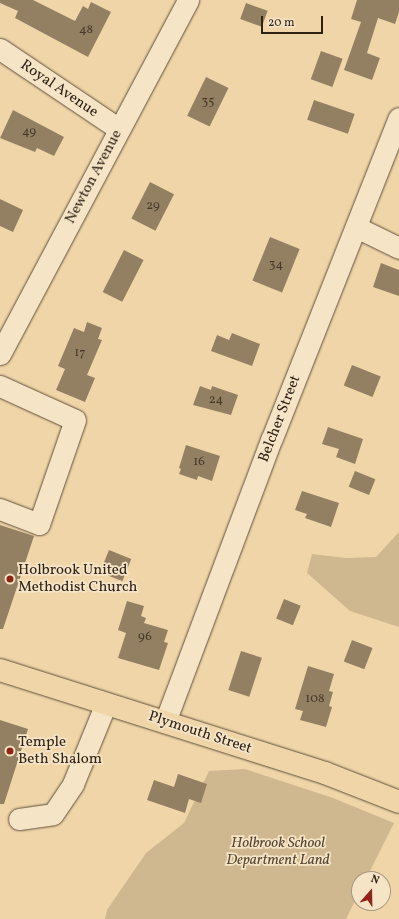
<!DOCTYPE html>
<style>
body{margin:0}
#map{position:relative;width:399px;height:919px;overflow:hidden;background:#f0d5a8;font-family:Vollkorn,serif}
div>[style]{position:absolute}
[style*='--x']{left:calc(var(--x)*1px);top:calc(var(--y)*1px);width:calc(var(--w)*1px);rotate:calc(var(--a)*1deg)}
.green>*{inset:0;background:#cfb790}
.building>*{inset:0;background:#938063;transform-origin:0 0}
.roads{filter:drop-shadow(0 0 1px #5f503c) drop-shadow(0 0 1px #5f503c)}
.minor>*{height:21px;margin:-10.5px;padding:0 10.5px;transform-origin:10.5px;border-radius:10.5px;background:#f5e4c6}
.major>*{height:22px;margin:-11px;padding:0 11px;transform-origin:11px;border-radius:11px;background:#f0d5a8}
.dots>*{width:11px;height:11px;translate:-50% -50%;box-sizing:border-box;border:2px solid #f5e4c6;border-radius:50%}
span{translate:-50% -50%;white-space:nowrap;text-align:center;line-height:1.15;-webkit-text-stroke:3.5px #f5e4c6;paint-order:stroke}
.number-label{font-size:13px;color:#483a2b}
.number-label span{-webkit-text-stroke-width:0}
.street-label{font-size:15px;color:#2f2318}
.poi-label{font-size:15px;color:#2f2318}
.left{translate:0 -50%;text-align:left}
.park-label{font-size:15px;color:#574836;font-style:italic}
.north{position:absolute;left:351px;top:871px;width:40px;height:40px;box-sizing:border-box;background:#f5e4c6;border:1px solid #a69780;border-radius:50%;rotate:20deg;font-size:11px;font-weight:700;line-height:16px;text-align:center;color:#2f2318}
.north::after{content:'';display:block;margin:auto;width:14px;height:18px;background:#8f2418;clip-path:polygon(50% 0,100% 100%,50% 72%,0 100%)}
.scale{position:absolute;left:261px;top:16px;width:62px;height:18px;box-sizing:border-box;border:2px solid #2f2318;border-top:0;padding-left:5px;font-size:12px;line-height:14px;white-space:nowrap;color:#2f2318;-webkit-text-stroke:3px #f5e4c6;paint-order:stroke}
</style>
<div id="map">
<div class="green">
<div style="clip-path:polygon(399px 532px,399px 627px,350px 611px,307px 573px,312px 554px,346px 558px,376px 557px)"></div>
<div style="clip-path:polygon(245px 769px,333px 798px,394px 823px,366px 879px,359px 879px,359px 893px,346px 919px,105px 919px,107px 910px,146px 853px,184px 823px,209px 771px)"></div>
</div>
<div class="building">
<div style="clip-path:polygon(0 0,33px 0,75px 21px,83px 6px,88px 9px,91px 2px,111px 12px,88px 57px,15px 18px,18px 11px,0 3px)"></div>
<div style="clip-path:polygon(357px 0,399px 0,399px 12px,395px 24px,378px 18px,367px 53px,380px 58px,372px 80px,344px 70px,361px 22px,351px 19px)"></div>
<div style="left:246px;top:3px;width:23px;height:17px;rotate:20deg"></div>
<div style="left:321px;top:51px;width:23px;height:30px;rotate:20deg"></div>
<div style="left:206px;top:77px;width:25px;height:43px;rotate:26deg"></div>
<div style="left:314px;top:100px;width:43px;height:21px;rotate:19deg"></div>
<div style="clip-path:polygon(13px 110px,64px 137px,54px 156px,37px 148px,35px 152px,0 138px)"></div>
<div style="left:150px;top:182px;width:27px;height:41px;rotate:27deg"></div>
<div style="clip-path:polygon(0 199px,23px 210px,13px 232px,0 226px)"></div>
<div style="left:270px;top:237px;width:32px;height:47px;rotate:22deg"></div>
<div style="left:124px;top:250px;width:22px;height:47px;rotate:27deg"></div>
<div style="clip-path:polygon(381px 263px,399px 270px,399px 296px,373px 287px)"></div>
<div style="clip-path:polygon(87px 322px,102px 328px,98px 339px,102px 340px,87px 375px,95px 378px,85px 402px,56px 390px,65px 369px,58px 366px,74px 328px,84px 332px)"></div>
<div style="clip-path:polygon(232px 333px,260px 344px,252px 366px,211px 351px,217px 335px,229px 340px)"></div>
<div style="left:352px;top:365px;width:31px;height:22px;rotate:22deg"></div>
<div style="clip-path:polygon(200px 386px,211px 390px,212px 386px,238px 395px,231px 415px,193px 405px)"></div>
<div style="clip-path:polygon(328px 427px,363px 439px,355px 464px,336px 457px,339px 449px,322px 444px)"></div>
<div style="clip-path:polygon(186px 445px,220px 456px,212px 481px,198px 476px,197px 480px,179px 474px,181px 469px,179px 468px)"></div>
<div style="left:355px;top:471px;width:22px;height:17px;rotate:22deg"></div>
<div style="clip-path:polygon(302px 491px,339px 503px,331px 527px,305px 518px,307px 514px,295px 510px)"></div>
<div style="clip-path:polygon(0 525px,34px 536px,3px 629px,0 629px)"></div>
<div style="left:109px;top:550px;width:24px;height:24px;rotate:22deg"></div>
<div style="left:284px;top:599px;width:18px;height:21px;rotate:22deg"></div>
<div style="clip-path:polygon(127px 601px,144px 606px,141px 616px,146px 618px,144px 623px,168px 630px,164px 642px,168px 643px,159px 670px,118px 658px,126px 633px,118px 630px)"></div>
<div style="left:352px;top:640px;width:22px;height:23px;rotate:21deg"></div>
<div style="left:241px;top:651px;width:22px;height:41px;rotate:18deg"></div>
<div style="clip-path:polygon(308px 666px,334px 674px,329px 691px,333px 692px,329px 706px,332px 707px,326px 727px,300px 720px,303px 711px,295px 709px)"></div>
<div style="clip-path:polygon(0 720px,28px 729px,4px 804px,0 804px)"></div>
<div style="clip-path:polygon(178px 774px,207px 784px,201px 803px,189px 799px,185px 813px,147px 800px,154px 780px,174px 787px)"></div>
</div>
<div class="roads">
<div class="minor">
<div style="--x:0;--y:49;--w:143;--a:33.9"></div>
<div style="--x:356;--y:227;--w:48;--a:26"></div>
<div style="--x:0;--y:354;--w:401;--a:-62"></div>
<div style="--x:0;--y:386;--w:82;--a:24.4"></div>
<div style="--x:75;--y:420;--w:110;--a:109.1"></div>
<div style="--x:39;--y:524;--w:42;--a:-159"></div>
<div style="--x:165;--y:722;--w:303;--a:-69.4"></div>
<div style="--x:272;--y:438;--w:344;--a:-68.4"></div>
<div style="--x:19;--y:819;--w:34;--a:-8"></div>
<div style="--x:53;--y:814;--w:36;--a:-56"></div>
<div style="--x:73;--y:784;--w:87;--a:-67.8"></div>
</div>
<div class="major">
<div style="--x:0;--y:670;--w:341;--a:17.6"></div>
<div style="--x:325;--y:773;--w:79;--a:21.4"></div>
</div>
</div>
<div class="dots">
<div style="left:10px;top:579px;background:#8f2418"></div>
<div style="left:10px;top:751px;background:#8f2418"></div>
</div>
<div class="number-label">
<span style="left:86px;top:30px">48</span>
<span style="left:208px;top:102px">35</span>
<span style="left:29px;top:132px">49</span>
<span style="left:153px;top:206px">29</span>
<span style="left:276px;top:265px">34</span>
<span style="left:80px;top:353px">17</span>
<span style="left:216px;top:400px">24</span>
<span style="left:199px;top:462px">16</span>
<span style="left:145px;top:637px">96</span>
<span style="left:315px;top:699px">108</span>
</div>
<div class="street-label">
<span style="left:59px;top:89px;rotate:34deg">Royal Avenue</span>
<span style="left:94px;top:177px;rotate:-62deg">Newton Avenue</span>
<span style="left:280px;top:419px;rotate:-69deg">Belcher Street</span>
<span style="left:200px;top:733px;rotate:18deg">Plymouth Street</span>
</div>
<div class="poi-label">
<span class="left" style="left:18px;top:579px">Holbrook United<br>Methodist Church</span>
<span class="left" style="left:18px;top:751px">Temple<br>Beth Shalom</span>
</div>
<div class="park-label">
<span style="left:278px;top:852px">Holbrook School<br>Department Land</span>
</div>
<div class="north">N</div>
<div class="scale">20 m</div>
</div>
